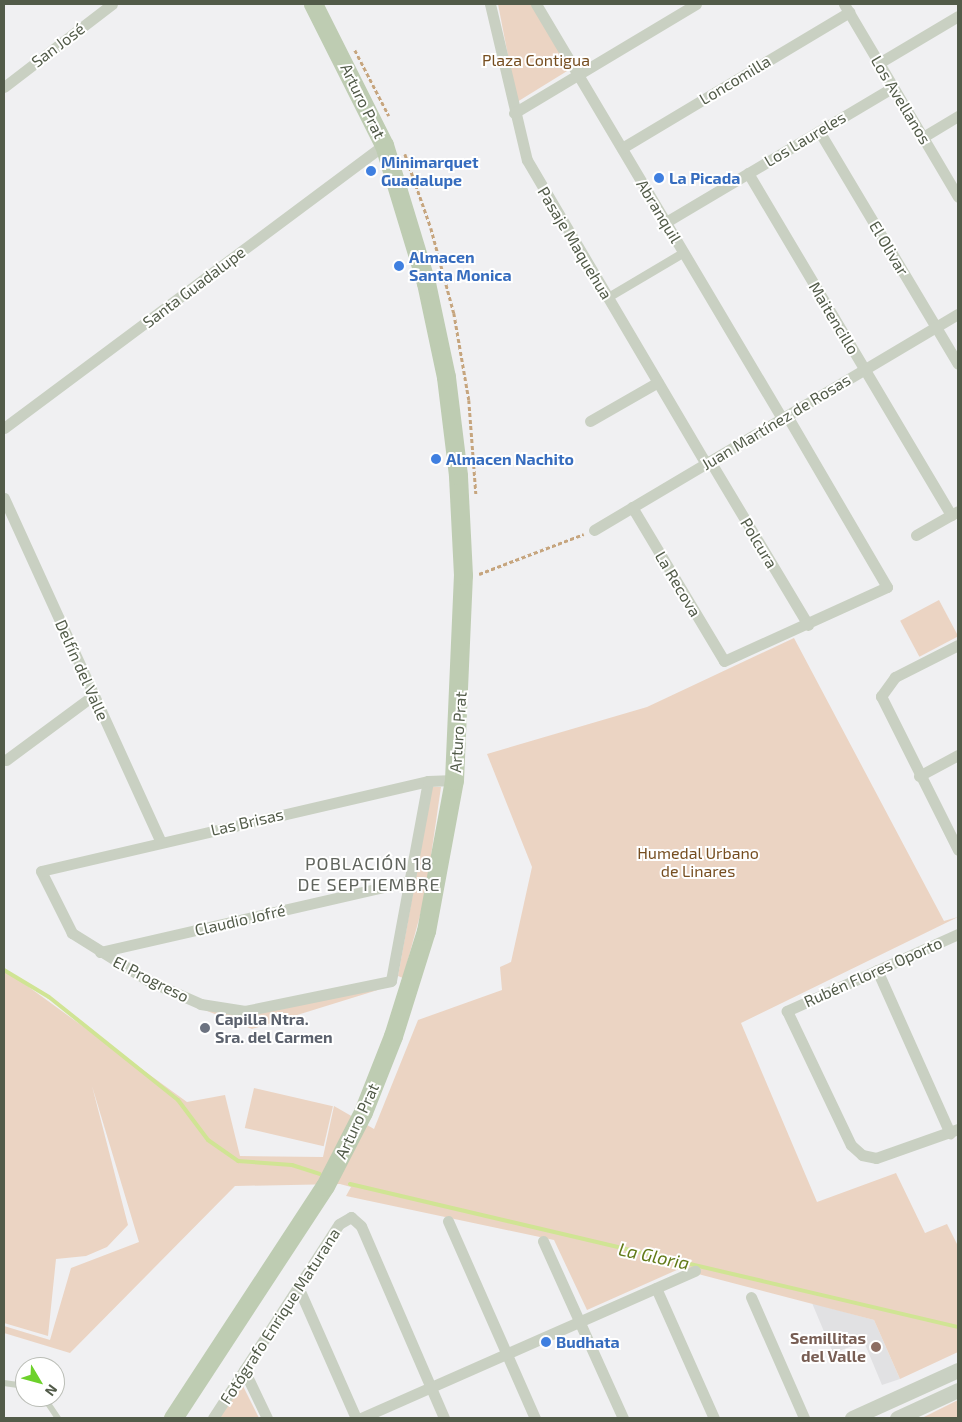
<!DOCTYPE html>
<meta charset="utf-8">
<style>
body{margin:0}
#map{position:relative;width:962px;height:1422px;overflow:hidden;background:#f0f0f2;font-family:"Exo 2",sans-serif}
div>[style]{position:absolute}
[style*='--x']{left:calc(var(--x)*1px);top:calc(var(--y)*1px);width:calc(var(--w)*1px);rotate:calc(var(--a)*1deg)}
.education>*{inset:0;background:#e1e1e3}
.green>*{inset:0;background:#ebd4c3;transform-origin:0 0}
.stream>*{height:4px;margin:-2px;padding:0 2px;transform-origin:2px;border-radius:2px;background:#d0e494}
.path>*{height:2.5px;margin-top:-1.25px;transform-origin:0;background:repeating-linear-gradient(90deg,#c6a57e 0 4px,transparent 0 6.5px)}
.service>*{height:5.5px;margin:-2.75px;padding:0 2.75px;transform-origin:2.75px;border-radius:2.75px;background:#c9d0c2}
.pedestrian>*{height:9px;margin:-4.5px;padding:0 4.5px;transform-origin:4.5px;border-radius:4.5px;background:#c9d0c2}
.minor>*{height:11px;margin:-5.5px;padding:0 5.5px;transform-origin:5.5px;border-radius:5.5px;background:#c9d0c2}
.tertiary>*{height:15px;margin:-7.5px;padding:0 7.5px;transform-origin:7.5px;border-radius:7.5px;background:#c9d0c2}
.primary>*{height:19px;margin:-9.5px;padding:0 9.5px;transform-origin:9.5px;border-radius:9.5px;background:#beccb2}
.dots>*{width:14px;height:14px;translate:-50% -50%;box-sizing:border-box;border:2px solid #fff;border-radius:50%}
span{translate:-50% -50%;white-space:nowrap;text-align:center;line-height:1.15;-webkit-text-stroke:4px #fff;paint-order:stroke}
.street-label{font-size:16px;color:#525b49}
.park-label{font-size:16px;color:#764e20}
.shop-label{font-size:16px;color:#366cbe;font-weight:700}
.left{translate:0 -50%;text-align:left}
.worship-label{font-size:16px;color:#5b616d;font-weight:700}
.education-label{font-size:16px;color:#785e54;font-weight:700}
.right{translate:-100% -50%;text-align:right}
.neighbourhood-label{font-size:18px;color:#60645d;letter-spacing:1px}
.water-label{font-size:18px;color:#627a18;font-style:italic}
.frame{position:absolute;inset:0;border:5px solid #525b49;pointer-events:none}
.north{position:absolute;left:15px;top:1357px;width:50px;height:50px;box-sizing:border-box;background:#fff;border:1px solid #babdb6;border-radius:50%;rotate:127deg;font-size:14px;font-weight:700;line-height:20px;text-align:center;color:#525b49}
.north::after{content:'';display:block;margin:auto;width:18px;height:22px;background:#6dd12b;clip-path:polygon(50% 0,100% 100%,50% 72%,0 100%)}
</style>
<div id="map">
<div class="education">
<div style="clip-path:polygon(812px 1303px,874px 1320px,900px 1379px,882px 1385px,864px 1342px,833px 1353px)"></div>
</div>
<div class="green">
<div style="clip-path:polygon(498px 4px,533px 4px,572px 68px,517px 102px)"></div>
<div style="left:939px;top:600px;width:41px;height:44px;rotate:62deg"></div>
<div style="clip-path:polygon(794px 638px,944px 921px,958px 917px,741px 1023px,817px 1202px,896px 1173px,925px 1233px,947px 1224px,958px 1246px,958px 1352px,900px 1379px,874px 1320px,679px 1269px,587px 1310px,554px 1240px,346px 1196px,351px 1187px,340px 1184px,235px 1186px,70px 1353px,4px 1333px,4px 1326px,50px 1340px,71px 1268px,139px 1242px,92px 1086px,128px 1225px,107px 1247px,86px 1256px,56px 1259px,48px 1336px,4px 1323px,4px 969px,187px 1102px,225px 1095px,240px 1156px,323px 1157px,334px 1106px,374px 1129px,418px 1020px,502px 990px,500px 967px,511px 962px,532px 867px,487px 754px,647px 707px)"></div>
<div style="clip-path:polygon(432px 787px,441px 787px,425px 897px,403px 978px,398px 976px)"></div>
<div style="clip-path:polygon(381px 989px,252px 1029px,170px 996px,248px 1014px)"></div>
<div style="left:254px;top:1088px;width:81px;height:41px;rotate:13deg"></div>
<div style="clip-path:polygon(240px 1380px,259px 1418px,215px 1418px)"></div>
<div style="clip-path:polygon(958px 1400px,958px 1418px,922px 1418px)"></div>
</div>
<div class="stream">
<div style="--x:4;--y:970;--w:52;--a:31"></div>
<div style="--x:49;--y:997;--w:165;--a:38.6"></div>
<div style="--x:178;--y:1100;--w:50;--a:53.1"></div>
<div style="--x:208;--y:1140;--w:37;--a:35"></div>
<div style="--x:238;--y:1161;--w:54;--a:4.2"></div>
<div style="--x:292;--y:1165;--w:29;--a:18"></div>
<div style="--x:350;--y:1184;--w:625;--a:13.24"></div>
</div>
<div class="path">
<div style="--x:355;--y:50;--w:74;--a:62.7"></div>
<div style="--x:405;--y:154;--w:78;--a:70.6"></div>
<div style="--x:431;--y:228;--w:88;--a:74.9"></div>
<div style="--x:454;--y:313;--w:88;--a:80.2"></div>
<div style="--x:469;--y:400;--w:94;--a:85.7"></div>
<div style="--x:479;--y:574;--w:112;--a:-20.9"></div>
</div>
<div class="service">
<div style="--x:4;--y:1383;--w:21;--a:8"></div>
<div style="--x:44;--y:1397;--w:25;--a:56"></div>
</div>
<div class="pedestrian">
<div style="--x:608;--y:297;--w:88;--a:-30.6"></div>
</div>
<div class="minor">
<div style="--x:490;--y:4;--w:160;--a:76.7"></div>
<div style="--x:527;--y:160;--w:353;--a:59.5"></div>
<div style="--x:536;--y:4;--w:482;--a:59.3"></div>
<div style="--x:844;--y:4;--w:224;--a:59.4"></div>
<div style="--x:879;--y:63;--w:92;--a:-30.7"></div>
<div style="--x:4;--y:87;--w:136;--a:-37.5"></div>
<div style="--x:514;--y:113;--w:212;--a:-30.9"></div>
<div style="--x:819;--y:131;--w:271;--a:59.2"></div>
<div style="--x:923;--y:137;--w:41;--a:-31"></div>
<div style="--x:622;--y:148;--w:265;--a:-30.9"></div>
<div style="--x:748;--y:173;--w:398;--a:59.3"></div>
<div style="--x:666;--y:222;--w:264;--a:-30.7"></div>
<div style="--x:590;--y:421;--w:78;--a:-29.8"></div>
<div style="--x:4;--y:428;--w:474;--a:-36.7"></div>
<div style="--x:710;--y:461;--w:191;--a:59.1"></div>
<div style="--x:4;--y:498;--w:377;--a:65.5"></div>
<div style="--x:632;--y:507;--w:179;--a:59.1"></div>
<div style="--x:724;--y:661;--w:179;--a:-24.4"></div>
<div style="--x:887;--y:587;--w:198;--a:-120.3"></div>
<div style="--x:594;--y:530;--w:423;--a:-30.7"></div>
<div style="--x:916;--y:535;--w:48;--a:-29.7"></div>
<div style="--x:958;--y:645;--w:71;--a:153.1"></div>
<div style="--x:895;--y:677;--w:24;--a:126"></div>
<div style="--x:881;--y:696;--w:172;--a:63.4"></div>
<div style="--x:6;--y:760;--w:109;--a:-36.5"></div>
<div style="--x:919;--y:776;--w:44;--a:-28.3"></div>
<div style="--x:428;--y:781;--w:203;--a:100.5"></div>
<div style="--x:391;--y:981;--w:149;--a:168.4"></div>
<div style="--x:245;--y:1011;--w:45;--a:-171"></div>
<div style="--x:201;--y:1004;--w:57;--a:-156.1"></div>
<div style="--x:149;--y:981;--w:91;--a:-148.1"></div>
<div style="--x:72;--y:933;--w:69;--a:-116.6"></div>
<div style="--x:41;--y:871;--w:397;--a:-13.1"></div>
<div style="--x:428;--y:781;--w:26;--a:-2"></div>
<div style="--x:958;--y:934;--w:188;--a:155.8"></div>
<div style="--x:787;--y:1011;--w:148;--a:64.5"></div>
<div style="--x:851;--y:1145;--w:15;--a:42"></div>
<div style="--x:862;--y:1155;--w:14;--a:12"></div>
<div style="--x:876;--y:1158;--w:87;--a:-19.5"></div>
<div style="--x:100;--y:952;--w:318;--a:-12.9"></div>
<div style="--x:877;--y:970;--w:179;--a:65.9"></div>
<div style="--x:448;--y:1221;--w:215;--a:66.2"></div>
<div style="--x:543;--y:1241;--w:194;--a:65.7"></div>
<div style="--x:656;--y:1288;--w:142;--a:66"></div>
<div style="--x:299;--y:1289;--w:141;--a:66.2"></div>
<div style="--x:751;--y:1297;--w:132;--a:66.3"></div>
<div style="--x:244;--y:1370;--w:53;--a:64.4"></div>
<div style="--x:213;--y:1418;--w:231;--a:-57"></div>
<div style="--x:339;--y:1224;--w:14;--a:-30"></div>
<div style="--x:351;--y:1217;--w:13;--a:42"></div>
<div style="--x:361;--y:1226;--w:209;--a:66.6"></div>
<div style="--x:361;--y:1418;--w:365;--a:-23.8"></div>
</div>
<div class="tertiary">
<div style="--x:852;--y:1418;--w:116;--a:-24.4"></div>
<div style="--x:897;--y:1418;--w:67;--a:-24.7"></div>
</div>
<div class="primary">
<div style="--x:173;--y:1418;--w:277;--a:-56.8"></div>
<div style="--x:325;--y:1186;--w:83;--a:-62.8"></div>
<div style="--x:363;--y:1112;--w:82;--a:-68.5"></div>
<div style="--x:393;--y:1036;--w:110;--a:-72.6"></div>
<div style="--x:426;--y:931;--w:154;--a:-79.5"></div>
<div style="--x:454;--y:780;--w:205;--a:-87.5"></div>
<div style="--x:463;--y:575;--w:100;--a:-92.9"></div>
<div style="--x:458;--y:475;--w:99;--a:-97"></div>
<div style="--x:446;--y:377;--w:96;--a:-102"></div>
<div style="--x:426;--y:283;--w:144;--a:-106.9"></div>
<div style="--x:384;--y:145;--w:158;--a:-116.7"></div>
</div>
<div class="dots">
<div style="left:371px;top:171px;background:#3f7fe0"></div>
<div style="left:659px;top:178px;background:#3f7fe0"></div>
<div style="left:399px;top:266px;background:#3f7fe0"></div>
<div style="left:436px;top:459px;background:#3f7fe0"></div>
<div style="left:205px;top:1028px;background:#6b7280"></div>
<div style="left:546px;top:1342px;background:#3f7fe0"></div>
<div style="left:876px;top:1347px;background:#8d6e63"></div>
</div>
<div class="street-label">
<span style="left:58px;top:45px;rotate:-37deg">San José</span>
<span style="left:735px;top:80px;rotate:-31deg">Loncomilla</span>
<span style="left:901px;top:100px;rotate:59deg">Los Avellanos</span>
<span style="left:363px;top:101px;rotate:64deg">Arturo Prat</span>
<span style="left:805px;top:139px;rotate:-31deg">Los Laureles</span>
<span style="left:659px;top:211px;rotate:59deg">Abranquil</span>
<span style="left:575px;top:243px;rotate:59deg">Pasaje Maquehua</span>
<span style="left:889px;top:248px;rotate:59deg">El Olivar</span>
<span style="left:194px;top:287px;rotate:-37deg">Santa Guadalupe</span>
<span style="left:834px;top:318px;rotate:59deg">Maitencillo</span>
<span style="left:776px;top:422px;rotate:-31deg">Juan Martínez de Rosas</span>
<span style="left:759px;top:543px;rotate:59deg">Polcura</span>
<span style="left:678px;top:584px;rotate:59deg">La Recova</span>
<span style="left:82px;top:670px;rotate:66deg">Delfín del Valle</span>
<span style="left:458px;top:732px;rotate:-86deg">Arturo Prat</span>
<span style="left:247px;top:822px;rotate:-13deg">Las Brisas</span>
<span style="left:240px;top:920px;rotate:-13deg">Claudio Jofré</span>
<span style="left:873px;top:972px;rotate:-24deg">Rubén Flores Oporto</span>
<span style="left:151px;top:979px;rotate:27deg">El Progreso</span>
<span style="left:357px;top:1121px;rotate:-65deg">Arturo Prat</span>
<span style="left:280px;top:1316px;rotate:-57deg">Fotógrafo Enrique Maturana</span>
</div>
<div class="park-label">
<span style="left:536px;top:60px">Plaza Contigua</span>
<span style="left:698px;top:862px">Humedal Urbano<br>de Linares</span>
</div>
<div class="shop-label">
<span class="left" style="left:381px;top:171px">Minimarquet<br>Guadalupe</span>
<span class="left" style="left:669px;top:178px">La Picada</span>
<span class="left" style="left:409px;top:266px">Almacen<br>Santa Monica</span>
<span class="left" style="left:446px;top:459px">Almacen Nachito</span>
<span class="left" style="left:556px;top:1342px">Budhata</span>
</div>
<div class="worship-label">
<span class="left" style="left:215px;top:1028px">Capilla Ntra.<br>Sra. del Carmen</span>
</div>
<div class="education-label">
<span class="right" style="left:866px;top:1347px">Semillitas<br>del Valle</span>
</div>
<div class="neighbourhood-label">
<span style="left:369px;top:874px">POBLACIÓN 18<br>DE SEPTIEMBRE</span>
</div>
<div class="water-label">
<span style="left:654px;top:1256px;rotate:12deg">La Gloria</span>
</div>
<div class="frame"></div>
<div class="north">N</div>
</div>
